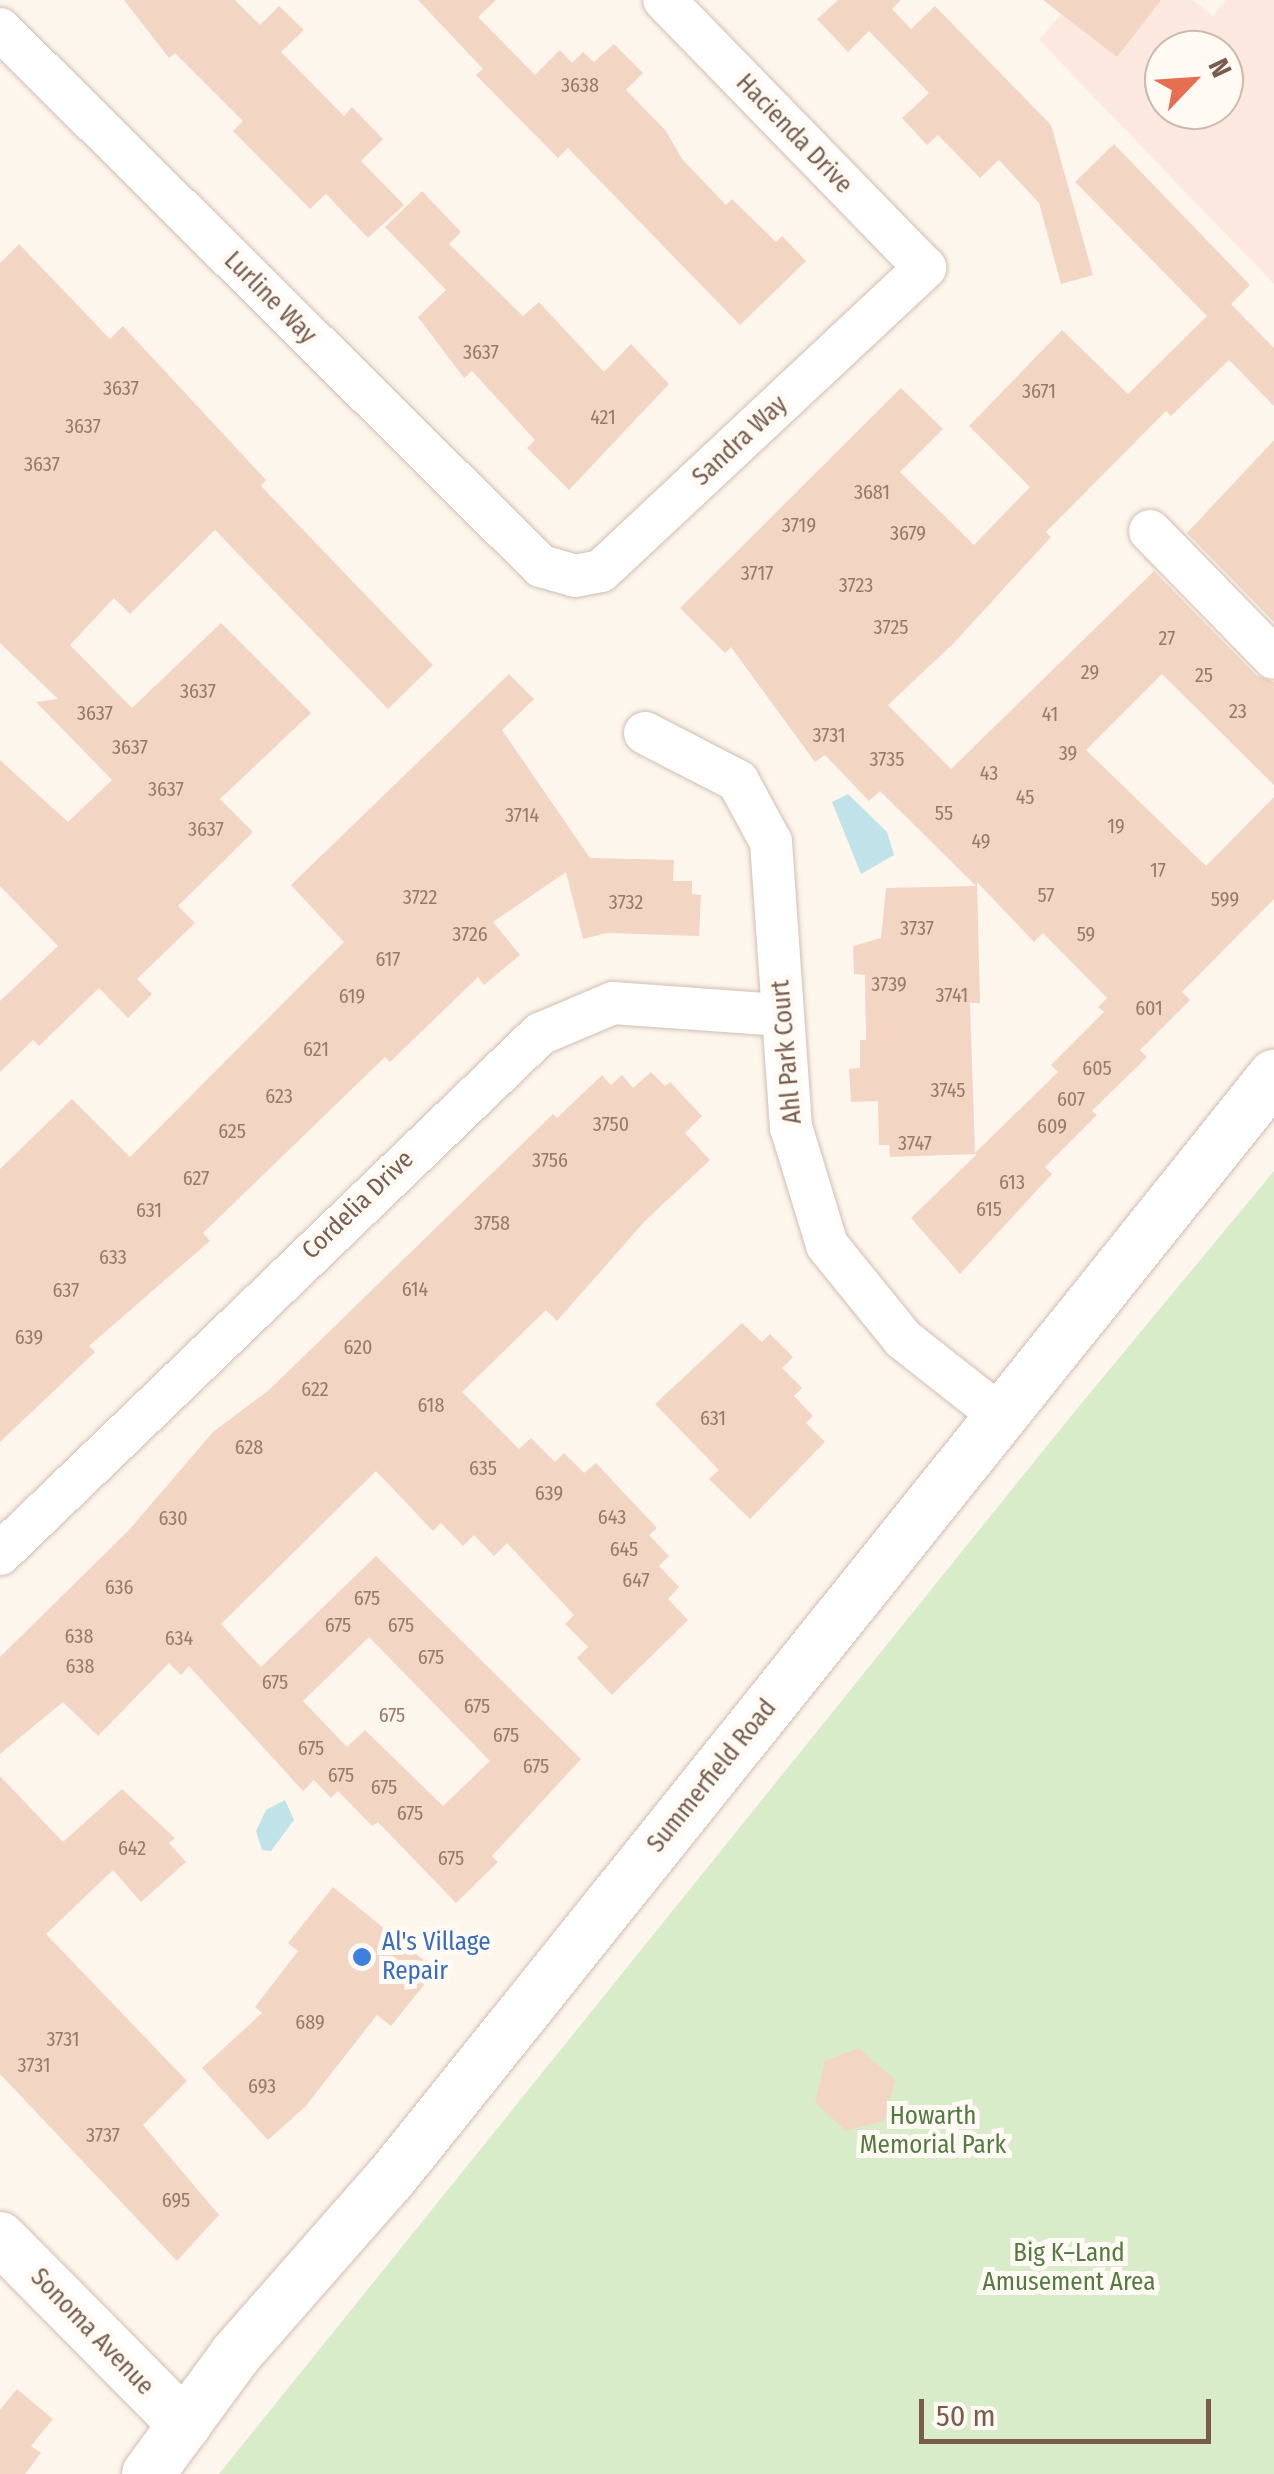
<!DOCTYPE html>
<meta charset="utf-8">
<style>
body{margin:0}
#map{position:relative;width:1274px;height:2474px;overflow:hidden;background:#fdf6ec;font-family:"Fira Sans Condensed",sans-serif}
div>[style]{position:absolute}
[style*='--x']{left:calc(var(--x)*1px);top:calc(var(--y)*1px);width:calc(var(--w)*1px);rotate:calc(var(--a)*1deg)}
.commercial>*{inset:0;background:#fde8e0}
.green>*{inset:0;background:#d8ecc9}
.water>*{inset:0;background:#bfe3e8}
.building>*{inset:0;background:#f3d5c3}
.roads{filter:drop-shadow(0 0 2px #d1beb0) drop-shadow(0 0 2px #d1beb0)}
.minor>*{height:42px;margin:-21px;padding:0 21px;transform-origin:21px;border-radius:21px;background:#fff}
.tertiary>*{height:52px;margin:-26px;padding:0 26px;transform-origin:26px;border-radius:26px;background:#fff}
.dots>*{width:28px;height:28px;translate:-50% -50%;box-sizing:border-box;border:5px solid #fffaf3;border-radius:50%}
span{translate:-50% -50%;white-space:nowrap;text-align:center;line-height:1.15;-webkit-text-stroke:10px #fffaf3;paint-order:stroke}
.number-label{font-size:20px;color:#987a6a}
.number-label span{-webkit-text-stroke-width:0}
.street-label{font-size:25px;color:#7a5c4d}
.shop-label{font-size:25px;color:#366cbe}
.left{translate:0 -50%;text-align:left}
.park-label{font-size:25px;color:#537a41}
.north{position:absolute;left:1144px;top:30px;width:100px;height:100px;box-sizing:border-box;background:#fffaf3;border:2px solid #cabbb1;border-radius:50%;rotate:65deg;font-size:28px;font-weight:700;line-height:40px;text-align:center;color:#7a5c4d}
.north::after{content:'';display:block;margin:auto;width:35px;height:45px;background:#e76f51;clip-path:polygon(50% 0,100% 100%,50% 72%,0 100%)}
.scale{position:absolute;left:919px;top:2399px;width:292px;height:45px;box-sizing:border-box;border:5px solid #7a5c4d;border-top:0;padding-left:12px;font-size:30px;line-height:35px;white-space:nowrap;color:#7a5c4d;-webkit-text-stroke:8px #fffaf3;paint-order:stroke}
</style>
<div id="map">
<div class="commercial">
<div style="clip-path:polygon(evenodd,1073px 0,1193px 0,1213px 16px,1226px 0,1274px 0,1274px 284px,1039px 40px,1073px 0,1164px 50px,1224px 50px,1224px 110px,1164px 110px,1164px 50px)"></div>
</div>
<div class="green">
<div style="clip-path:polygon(1274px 1171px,1274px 2474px,219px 2474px,1071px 1416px)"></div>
</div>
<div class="water">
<div style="clip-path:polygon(848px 794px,887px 832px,894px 855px,861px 874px,832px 802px)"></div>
<div style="clip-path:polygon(285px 1800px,294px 1820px,271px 1851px,262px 1850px,256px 1831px,266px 1810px)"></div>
</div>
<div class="building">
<div style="clip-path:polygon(124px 0,235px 0,260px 25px,279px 6px,304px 30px,281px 52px,344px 116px,352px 107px,383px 139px,361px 161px,404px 205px,368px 238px,326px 194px,310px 209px,233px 131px,243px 121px,175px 53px,169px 58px)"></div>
<div style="clip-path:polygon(418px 0,496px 0,478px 17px,535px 75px,560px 50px,572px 63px,583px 52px,594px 62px,614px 44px,643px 73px,626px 90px,666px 131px,682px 159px,726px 205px,732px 199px,776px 242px,782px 236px,806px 261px,740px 325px,568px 148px,558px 158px,476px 75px,483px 69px)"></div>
<div style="clip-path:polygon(838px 0,901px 0,892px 9px,911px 29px,935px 6px,1051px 125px,1093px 275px,1061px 284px,1039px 203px,999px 160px,980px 178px,938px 135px,927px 145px,902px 118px,929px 93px,869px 31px,848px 52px,817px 19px)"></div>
<div style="clip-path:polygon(1043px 0,1161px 0,1117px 57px)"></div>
<div style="clip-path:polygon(evenodd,1114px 144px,1250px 285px,1231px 304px,1274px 348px,1274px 406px,1229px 360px,1171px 416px,1166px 411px,1046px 532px,1051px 537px,953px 644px,888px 705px,951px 769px,1154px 571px,1256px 675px,1274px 682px,1274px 785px,1162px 674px,1086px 750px,1206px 866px,1274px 797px,1274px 899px,1182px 992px,1190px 1000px,1140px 1050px,1147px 1057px,1092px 1111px,1097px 1115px,1045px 1167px,1052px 1174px,960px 1274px,911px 1218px,977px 1154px,890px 1157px,889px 1145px,879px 1145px,878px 1101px,851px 1102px,849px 1069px,860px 1068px,860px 1040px,866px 1040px,865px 975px,854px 974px,853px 946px,881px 938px,886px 888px,976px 886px,880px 791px,869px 801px,825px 755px,815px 762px,731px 647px,725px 653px,680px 608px,901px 388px,943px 429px,900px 472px,974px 545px,1030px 487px,969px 426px,1062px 330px,1128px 394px,1207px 316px,1075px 182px,1114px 144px,977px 882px,1034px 942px,1043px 933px,1107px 998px,1098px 1007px,1104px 1012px,1051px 1065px,1058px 1072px,975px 1153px,970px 1003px,980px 1003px,977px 882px)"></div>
<div style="clip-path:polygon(422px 191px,461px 232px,449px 244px,523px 316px,539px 302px,604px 372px,631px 344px,669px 384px,569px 490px,527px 448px,535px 440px,472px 371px,464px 378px,418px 317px,446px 290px,385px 227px)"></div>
<div style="clip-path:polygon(19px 244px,110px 339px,123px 326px,266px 480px,261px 486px,433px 665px,388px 709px,215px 530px,130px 614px,114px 598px,70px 645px,132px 708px,221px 623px,311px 713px,220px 799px,253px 832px,178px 906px,195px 923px,137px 979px,152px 994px,128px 1018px,99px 988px,39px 1046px,33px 1040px,0 1072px,0 1001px,58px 946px,0 886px,0 760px,68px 822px,112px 780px,36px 702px,58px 699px,0 643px,0 263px)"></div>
<div style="clip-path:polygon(1274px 440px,1274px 622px,1187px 533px)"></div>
<div style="clip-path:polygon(509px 674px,534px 699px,502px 730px,590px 858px,674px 860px,673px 881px,692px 881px,692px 894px,701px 895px,699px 936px,607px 933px,583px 939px,566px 872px,493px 922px,520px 955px,484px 985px,478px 977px,390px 1062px,385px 1057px,203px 1233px,210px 1241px,89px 1346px,95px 1352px,0 1442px,0 1169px,72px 1099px,130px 1157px,344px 942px,291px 885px)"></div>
<div style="clip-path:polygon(evenodd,651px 1072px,665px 1086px,670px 1082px,702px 1116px,685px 1133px,710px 1160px,645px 1221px,557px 1321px,546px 1310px,462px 1392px,519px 1449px,531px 1438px,555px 1462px,564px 1453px,584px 1473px,596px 1463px,657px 1528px,649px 1535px,669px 1556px,659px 1566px,679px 1587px,668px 1599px,688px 1620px,612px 1695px,577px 1658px,588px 1647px,565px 1624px,574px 1615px,507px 1543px,494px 1556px,474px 1535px,463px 1546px,441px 1523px,433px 1531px,376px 1471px,221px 1624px,261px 1667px,376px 1556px,581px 1759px,492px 1856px,498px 1862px,456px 1903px,378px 1822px,372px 1826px,338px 1791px,331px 1798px,314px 1780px,303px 1791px,189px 1666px,181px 1675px,169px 1663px,98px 1736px,63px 1702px,0 1754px,0 1657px,129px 1530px,213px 1432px,269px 1390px,553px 1114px,557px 1118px,602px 1075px,611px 1085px,622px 1075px,633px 1088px,651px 1072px,369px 1637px,490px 1761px,443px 1806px,365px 1730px,347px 1747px,303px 1701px,369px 1637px)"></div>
<div style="clip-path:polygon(742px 1323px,762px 1342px,770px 1334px,793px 1357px,782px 1368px,802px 1388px,794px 1396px,813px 1416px,806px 1423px,825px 1442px,750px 1519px,709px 1479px,719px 1470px,655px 1404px)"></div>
<div style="clip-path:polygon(0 1776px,63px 1842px,122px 1789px,175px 1838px,169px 1843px,186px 1862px,141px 1902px,113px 1870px,46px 1934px,187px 2081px,143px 2125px,219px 2215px,177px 2261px,0 2074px)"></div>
<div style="clip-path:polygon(333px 1887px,436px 1970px,391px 2026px,377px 2015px,305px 2107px,268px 2140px,202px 2068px,262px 2013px,255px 2007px,298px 1951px,288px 1943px)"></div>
<div style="clip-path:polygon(859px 2048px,895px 2080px,885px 2120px,846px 2131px,815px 2102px,825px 2061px)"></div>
<div style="clip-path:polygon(17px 2389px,53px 2419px,31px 2446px,41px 2453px,25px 2474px,0 2474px,0 2410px)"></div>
</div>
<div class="roads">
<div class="minor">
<div style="--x:0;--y:29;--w:762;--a:44.79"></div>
<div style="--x:541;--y:566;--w:35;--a:16"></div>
<div style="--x:575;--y:576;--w:26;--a:-11"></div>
<div style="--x:601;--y:571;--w:444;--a:-43.1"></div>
<div style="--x:925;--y:268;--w:374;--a:-134.2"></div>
<div style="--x:1150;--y:531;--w:177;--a:45.7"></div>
<div style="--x:645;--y:733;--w:105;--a:27.3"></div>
<div style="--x:738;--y:781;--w:69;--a:61.6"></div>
<div style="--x:771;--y:842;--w:286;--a:86"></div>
<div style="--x:791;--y:1127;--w:123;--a:73"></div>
<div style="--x:827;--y:1245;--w:121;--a:51"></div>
<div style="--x:903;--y:1339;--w:126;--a:38.2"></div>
<div style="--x:0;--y:1554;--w:750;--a:-43.92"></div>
<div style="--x:540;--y:1034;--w:79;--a:-23"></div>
<div style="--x:613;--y:1003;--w:169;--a:4.1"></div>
</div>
<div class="tertiary">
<div style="--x:0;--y:2238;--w:263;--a:45.3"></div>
<div style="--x:148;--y:2474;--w:149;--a:-53.7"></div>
<div style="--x:236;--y:2354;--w:233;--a:-48.7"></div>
<div style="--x:390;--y:2179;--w:1414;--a:-51.29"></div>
</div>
</div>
<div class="dots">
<div style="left:362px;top:1957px;background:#3f7fe0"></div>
</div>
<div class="number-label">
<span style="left:580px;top:85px">3638</span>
<span style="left:481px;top:352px">3637</span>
<span style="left:121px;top:388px">3637</span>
<span style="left:1039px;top:391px">3671</span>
<span style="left:603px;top:417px">421</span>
<span style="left:83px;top:426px">3637</span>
<span style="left:42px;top:464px">3637</span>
<span style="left:872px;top:492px">3681</span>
<span style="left:799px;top:525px">3719</span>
<span style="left:908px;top:533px">3679</span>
<span style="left:757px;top:573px">3717</span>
<span style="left:856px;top:585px">3723</span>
<span style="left:891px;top:627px">3725</span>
<span style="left:1167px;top:638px">27</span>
<span style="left:1090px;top:672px">29</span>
<span style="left:1204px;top:675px">25</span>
<span style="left:198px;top:691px">3637</span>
<span style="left:1238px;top:711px">23</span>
<span style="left:95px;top:713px">3637</span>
<span style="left:1050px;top:714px">41</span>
<span style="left:829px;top:735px">3731</span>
<span style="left:130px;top:747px">3637</span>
<span style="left:1068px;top:753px">39</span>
<span style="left:887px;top:759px">3735</span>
<span style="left:989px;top:773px">43</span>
<span style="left:166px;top:789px">3637</span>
<span style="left:1025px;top:797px">45</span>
<span style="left:944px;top:813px">55</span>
<span style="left:522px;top:815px">3714</span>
<span style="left:1116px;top:826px">19</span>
<span style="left:206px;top:829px">3637</span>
<span style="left:981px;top:841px">49</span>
<span style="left:1158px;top:870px">17</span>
<span style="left:1046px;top:895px">57</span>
<span style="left:420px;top:897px">3722</span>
<span style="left:1225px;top:899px">599</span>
<span style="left:626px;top:902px">3732</span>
<span style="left:917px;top:928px">3737</span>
<span style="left:470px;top:934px">3726</span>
<span style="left:1086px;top:934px">59</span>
<span style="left:388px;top:959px">617</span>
<span style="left:889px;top:984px">3739</span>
<span style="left:952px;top:995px">3741</span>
<span style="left:352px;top:996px">619</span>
<span style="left:1149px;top:1008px">601</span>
<span style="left:316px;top:1049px">621</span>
<span style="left:1097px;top:1068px">605</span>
<span style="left:948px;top:1090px">3745</span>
<span style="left:279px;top:1096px">623</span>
<span style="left:1071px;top:1099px">607</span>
<span style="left:611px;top:1124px">3750</span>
<span style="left:1052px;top:1126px">609</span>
<span style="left:232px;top:1131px">625</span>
<span style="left:915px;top:1143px">3747</span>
<span style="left:550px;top:1160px">3756</span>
<span style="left:196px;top:1178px">627</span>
<span style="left:1012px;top:1182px">613</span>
<span style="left:989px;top:1209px">615</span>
<span style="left:149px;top:1210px">631</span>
<span style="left:492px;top:1223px">3758</span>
<span style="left:113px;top:1257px">633</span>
<span style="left:415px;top:1289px">614</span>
<span style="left:66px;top:1290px">637</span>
<span style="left:29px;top:1337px">639</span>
<span style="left:358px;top:1347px">620</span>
<span style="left:315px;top:1389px">622</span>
<span style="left:431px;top:1405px">618</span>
<span style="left:713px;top:1418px">631</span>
<span style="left:249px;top:1447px">628</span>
<span style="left:483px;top:1468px">635</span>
<span style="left:549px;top:1493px">639</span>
<span style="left:612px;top:1517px">643</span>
<span style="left:173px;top:1518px">630</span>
<span style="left:624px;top:1549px">645</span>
<span style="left:636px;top:1580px">647</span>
<span style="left:119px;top:1587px">636</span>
<span style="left:367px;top:1598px">675</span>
<span style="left:338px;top:1625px">675</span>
<span style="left:401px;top:1625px">675</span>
<span style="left:79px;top:1636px">638</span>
<span style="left:179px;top:1638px">634</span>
<span style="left:431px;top:1657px">675</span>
<span style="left:80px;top:1666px">638</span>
<span style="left:275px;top:1682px">675</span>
<span style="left:477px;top:1706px">675</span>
<span style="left:392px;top:1715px">675</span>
<span style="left:506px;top:1735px">675</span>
<span style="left:311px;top:1748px">675</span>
<span style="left:536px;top:1766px">675</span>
<span style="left:341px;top:1775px">675</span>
<span style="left:384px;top:1787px">675</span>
<span style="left:410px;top:1813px">675</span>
<span style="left:132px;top:1848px">642</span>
<span style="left:451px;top:1858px">675</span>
<span style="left:310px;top:2022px">689</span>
<span style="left:63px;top:2039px">3731</span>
<span style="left:34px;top:2065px">3731</span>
<span style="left:262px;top:2086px">693</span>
<span style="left:103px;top:2135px">3737</span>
<span style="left:176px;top:2200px">695</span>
</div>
<div class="street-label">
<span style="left:794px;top:134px;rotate:46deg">Hacienda Drive</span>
<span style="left:270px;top:298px;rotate:45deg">Lurline Way</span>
<span style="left:740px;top:441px;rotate:-43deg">Sandra Way</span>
<span style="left:787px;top:1052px;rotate:-95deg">Ahl Park Court</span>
<span style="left:358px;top:1205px;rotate:-44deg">Cordelia Drive</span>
<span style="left:712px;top:1776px;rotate:-51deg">Summerfield Road</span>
<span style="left:92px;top:2332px;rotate:46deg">Sonoma Avenue</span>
</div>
<div class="shop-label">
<span class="left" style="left:382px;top:1957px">Al's Village<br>Repair</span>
</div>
<div class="park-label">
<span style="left:933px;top:2131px">Howarth<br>Memorial Park</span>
<span style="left:1069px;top:2268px">Big K–Land<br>Amusement Area</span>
</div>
<div class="north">N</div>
<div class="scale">50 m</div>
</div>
